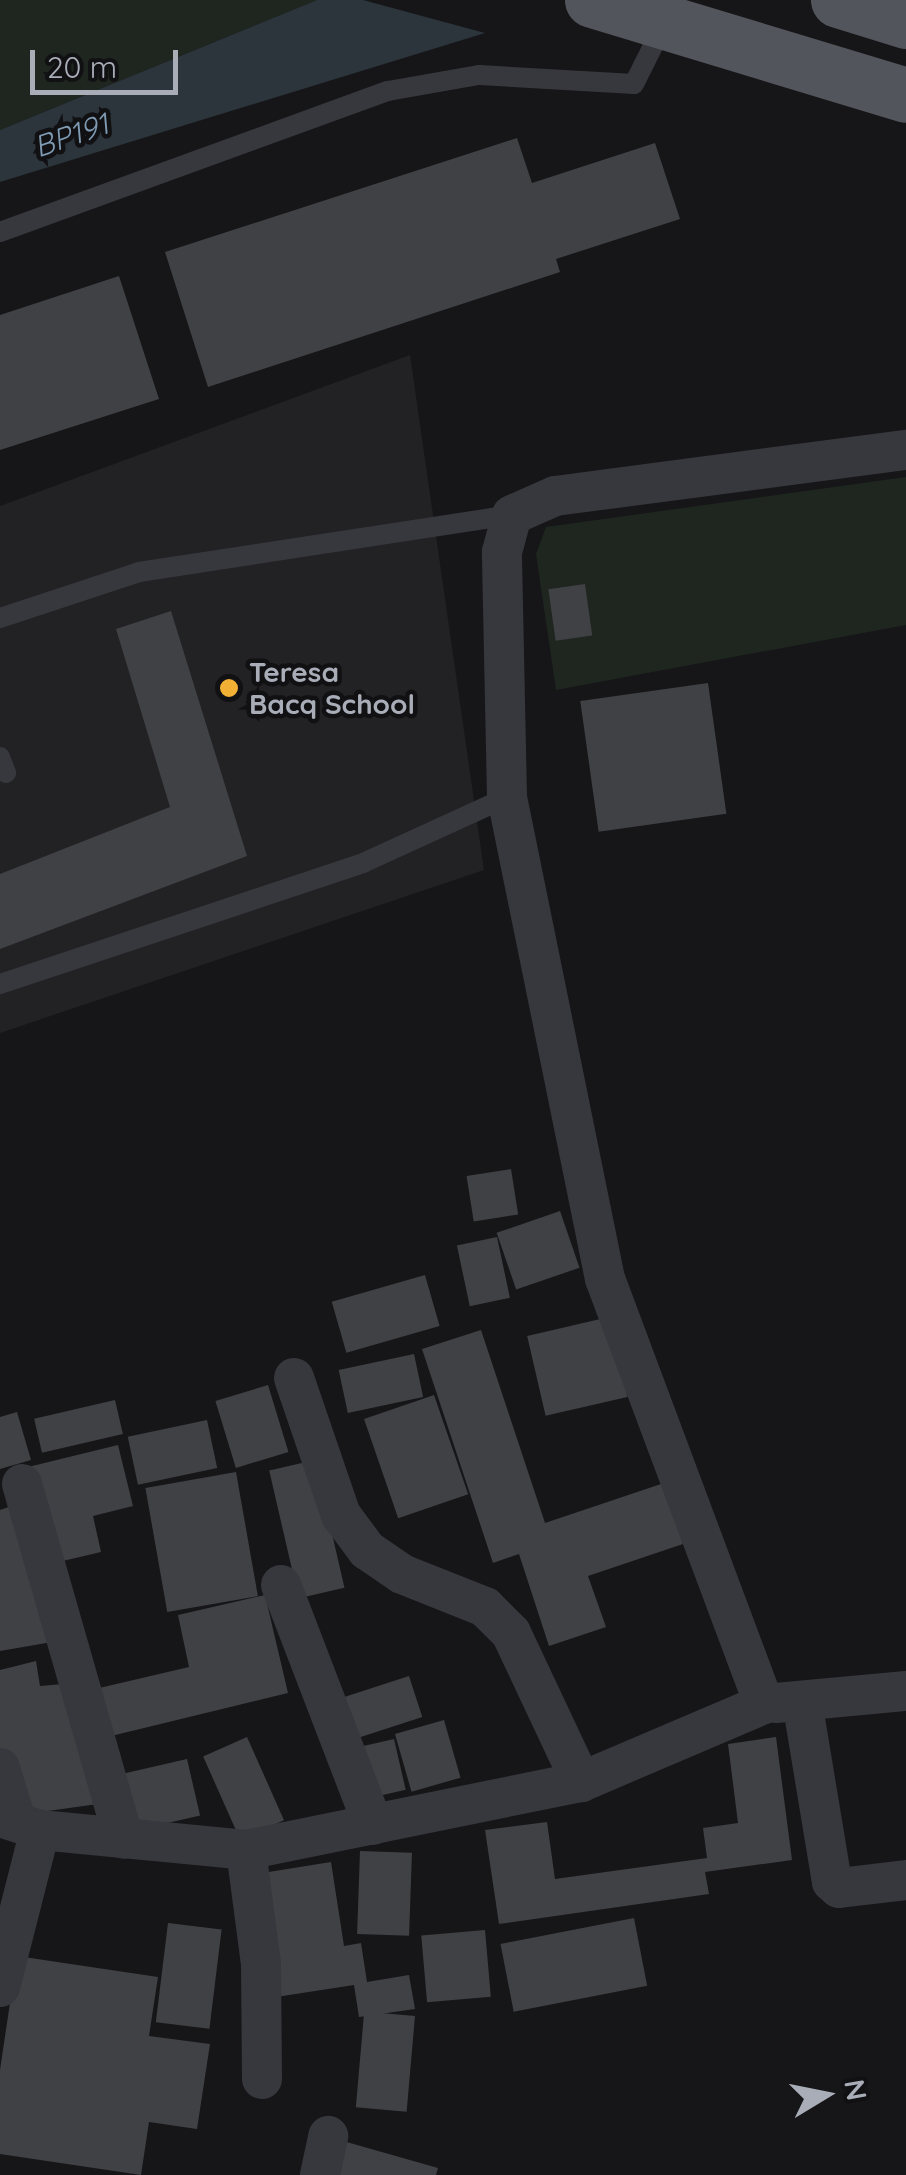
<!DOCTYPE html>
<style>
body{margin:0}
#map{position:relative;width:906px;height:2175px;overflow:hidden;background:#161618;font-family:Quicksand,sans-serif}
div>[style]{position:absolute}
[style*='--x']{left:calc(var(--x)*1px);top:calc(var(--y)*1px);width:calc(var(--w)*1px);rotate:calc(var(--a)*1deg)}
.built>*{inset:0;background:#222225}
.green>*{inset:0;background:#1e261f}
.water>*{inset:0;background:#2c353c}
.building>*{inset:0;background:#404145;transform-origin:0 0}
.lane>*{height:20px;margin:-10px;padding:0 10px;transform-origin:10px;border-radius:10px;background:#37383d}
.street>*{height:40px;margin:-20px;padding:0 20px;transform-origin:20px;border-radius:20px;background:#37383d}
.primary>*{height:55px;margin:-27.5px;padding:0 27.5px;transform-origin:27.5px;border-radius:27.5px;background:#53555c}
.dots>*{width:28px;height:28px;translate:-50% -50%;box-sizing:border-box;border:5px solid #111113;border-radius:50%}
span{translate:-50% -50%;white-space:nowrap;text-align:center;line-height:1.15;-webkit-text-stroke:9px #111113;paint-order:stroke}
.poi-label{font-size:28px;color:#a8adb8;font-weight:700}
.left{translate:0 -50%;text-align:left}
.water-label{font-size:30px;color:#7f9bb3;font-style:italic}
.north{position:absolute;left:776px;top:2045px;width:100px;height:100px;-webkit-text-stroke:8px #111113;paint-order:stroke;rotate:80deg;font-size:28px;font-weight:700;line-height:40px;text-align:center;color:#a8adb8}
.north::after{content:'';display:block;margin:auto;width:35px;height:45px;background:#a8adb8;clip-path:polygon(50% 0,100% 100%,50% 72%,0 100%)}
.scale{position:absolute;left:30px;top:50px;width:148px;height:45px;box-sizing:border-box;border:5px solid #a8adb8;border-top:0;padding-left:12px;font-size:30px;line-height:35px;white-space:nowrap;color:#a8adb8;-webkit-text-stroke:8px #111113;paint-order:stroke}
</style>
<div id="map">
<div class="built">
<div style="clip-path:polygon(410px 355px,484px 870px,0 1033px,0 506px)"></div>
</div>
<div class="green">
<div style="clip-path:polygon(0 0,317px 0,0 130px)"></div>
<div style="clip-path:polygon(906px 477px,906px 625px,556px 690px,536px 554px,546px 527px)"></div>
</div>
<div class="water">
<div style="clip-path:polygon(317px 0,363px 0,485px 33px,0 182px,0 130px)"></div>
</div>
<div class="building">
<div style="clip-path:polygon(517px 138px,532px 183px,655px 143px,680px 219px,556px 259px,560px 272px,208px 387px,165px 252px)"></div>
<div style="clip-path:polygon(119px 276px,159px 399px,0 450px,0 315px)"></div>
<div style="left:585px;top:584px;width:52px;height:37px;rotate:82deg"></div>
<div style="clip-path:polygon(171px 611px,247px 856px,0 949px,0 874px,170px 807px,116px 629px)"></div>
<div style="left:708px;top:683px;width:132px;height:129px;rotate:82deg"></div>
<div style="left:511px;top:1169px;width:46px;height:45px;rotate:81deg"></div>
<div style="left:560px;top:1211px;width:60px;height:67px;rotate:71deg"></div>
<div style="left:497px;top:1237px;width:62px;height:41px;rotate:78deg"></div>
<div style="left:425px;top:1275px;width:53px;height:97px;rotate:74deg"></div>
<div style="left:609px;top:1317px;width:82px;height:84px;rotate:77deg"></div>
<div style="clip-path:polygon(481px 1330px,545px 1523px,664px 1483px,683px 1544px,588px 1576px,606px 1627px,549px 1646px,519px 1554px,493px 1563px,422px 1349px)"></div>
<div style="left:414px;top:1354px;width:44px;height:77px;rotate:78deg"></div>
<div style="left:268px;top:1385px;width:70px;height:55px;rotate:73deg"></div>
<div style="left:434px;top:1395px;width:105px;height:74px;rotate:71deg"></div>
<div style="left:115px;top:1400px;width:35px;height:83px;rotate:77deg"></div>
<div style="clip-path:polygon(17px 1412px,31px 1460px,0 1469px,0 1417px)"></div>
<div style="left:207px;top:1420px;width:49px;height:81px;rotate:78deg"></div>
<div style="clip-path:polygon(118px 1445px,133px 1506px,93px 1516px,101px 1552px,50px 1564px,24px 1468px)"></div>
<div style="left:315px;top:1460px;width:131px;height:47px;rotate:77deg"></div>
<div style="left:236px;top:1472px;width:126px;height:92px;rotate:80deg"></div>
<div style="clip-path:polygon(17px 1504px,58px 1641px,0 1651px,0 1510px)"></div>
<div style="clip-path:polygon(265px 1595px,288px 1693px,107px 1737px,95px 1689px,189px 1667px,178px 1615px)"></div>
<div style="clip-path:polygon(36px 1661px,40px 1686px,75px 1683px,98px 1804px,19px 1815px,0 1750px,0 1670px)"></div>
<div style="left:409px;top:1676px;width:43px;height:72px;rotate:72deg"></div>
<div style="left:444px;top:1720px;width:60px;height:51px;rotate:74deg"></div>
<div style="left:247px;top:1737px;width:91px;height:48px;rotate:66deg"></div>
<div style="clip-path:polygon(776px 1737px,792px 1860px,705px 1872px,709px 1894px,499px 1924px,485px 1830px,547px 1822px,555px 1879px,707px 1858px,703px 1828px,738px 1823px,728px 1744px)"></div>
<div style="left:394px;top:1739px;width:52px;height:38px;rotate:77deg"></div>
<div style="left:187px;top:1759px;width:58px;height:66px;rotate:77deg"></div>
<div style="left:360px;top:1851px;width:52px;height:83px;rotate:2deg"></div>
<div style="clip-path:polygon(331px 1862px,344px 1946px,361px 1943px,367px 1982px,409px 1975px,415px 2009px,359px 2017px,354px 1985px,276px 1997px,256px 1874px)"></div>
<div style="left:634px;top:1918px;width:69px;height:136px;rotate:79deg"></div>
<div style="left:168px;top:1923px;width:54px;height:100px;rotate:7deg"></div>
<div style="left:485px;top:1930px;width:67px;height:64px;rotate:85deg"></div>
<div style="clip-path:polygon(17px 1956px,158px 1977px,149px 2036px,210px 2044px,197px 2129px,149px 2122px,141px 2175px,0 2154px,0 2070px)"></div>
<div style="left:415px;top:2016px;width:96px;height:51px;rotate:95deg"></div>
<div style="clip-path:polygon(343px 2141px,438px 2168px,436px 2175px,334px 2175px)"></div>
</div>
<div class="lane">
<div style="--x:0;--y:232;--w:413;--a:-20"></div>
<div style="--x:388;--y:91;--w:92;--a:-10"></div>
<div style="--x:479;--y:75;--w:155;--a:3.3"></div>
<div style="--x:634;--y:84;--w:67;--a:-63.4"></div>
<div style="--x:0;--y:618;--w:146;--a:-18.3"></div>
<div style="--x:139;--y:572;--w:377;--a:-8.7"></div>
<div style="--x:0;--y:757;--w:17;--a:69"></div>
<div style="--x:0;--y:984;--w:383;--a:-18.4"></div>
<div style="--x:363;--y:863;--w:158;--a:-24.6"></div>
</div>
<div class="street">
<div style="--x:294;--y:1378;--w:145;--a:71.1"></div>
<div style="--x:341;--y:1515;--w:44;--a:53.4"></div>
<div style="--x:367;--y:1550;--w:42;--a:34.4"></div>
<div style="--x:402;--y:1574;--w:89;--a:21.7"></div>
<div style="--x:485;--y:1607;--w:37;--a:45"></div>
<div style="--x:511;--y:1633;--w:165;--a:64.8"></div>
<div style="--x:22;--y:1484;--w:369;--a:74"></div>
<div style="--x:281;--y:1585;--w:257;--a:69"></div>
<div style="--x:802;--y:1701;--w:183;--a:80.6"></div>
<div style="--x:832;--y:1882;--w:9;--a:41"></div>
<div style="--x:839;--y:1888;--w:67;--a:-6.8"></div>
<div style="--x:776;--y:1703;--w:131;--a:-5.3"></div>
<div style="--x:0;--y:1768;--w:55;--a:73.2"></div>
<div style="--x:0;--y:1817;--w:42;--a:18"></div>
<div style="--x:40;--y:1830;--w:207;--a:5.5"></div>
<div style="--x:246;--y:1850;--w:342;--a:-11.5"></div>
<div style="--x:581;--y:1782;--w:199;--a:-23.1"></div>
<div style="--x:764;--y:1704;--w:454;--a:-110.5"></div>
<div style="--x:605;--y:1279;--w:492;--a:-101.5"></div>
<div style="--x:507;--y:797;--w:245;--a:-91.2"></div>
<div style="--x:502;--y:552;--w:38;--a:-75"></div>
<div style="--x:512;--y:515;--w:47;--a:-23.8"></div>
<div style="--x:555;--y:496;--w:354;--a:-7.5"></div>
<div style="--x:246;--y:1850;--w:115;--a:82.5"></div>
<div style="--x:261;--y:1964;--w:115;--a:89.5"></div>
<div style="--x:0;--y:1987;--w:162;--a:-75.7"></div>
<div style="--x:320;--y:2175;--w:40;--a:-78"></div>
</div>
<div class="primary">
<div style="--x:592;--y:0;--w:328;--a:16.8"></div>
<div style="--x:838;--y:0;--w:71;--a:17.2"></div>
</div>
<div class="dots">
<div style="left:229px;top:688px;background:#f2b134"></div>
</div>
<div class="poi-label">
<span class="left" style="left:249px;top:688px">Teresa<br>Bacq School</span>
</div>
<div class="water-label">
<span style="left:71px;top:135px;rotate:-19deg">BP191</span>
</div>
<div class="north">N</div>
<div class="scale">20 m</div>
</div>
